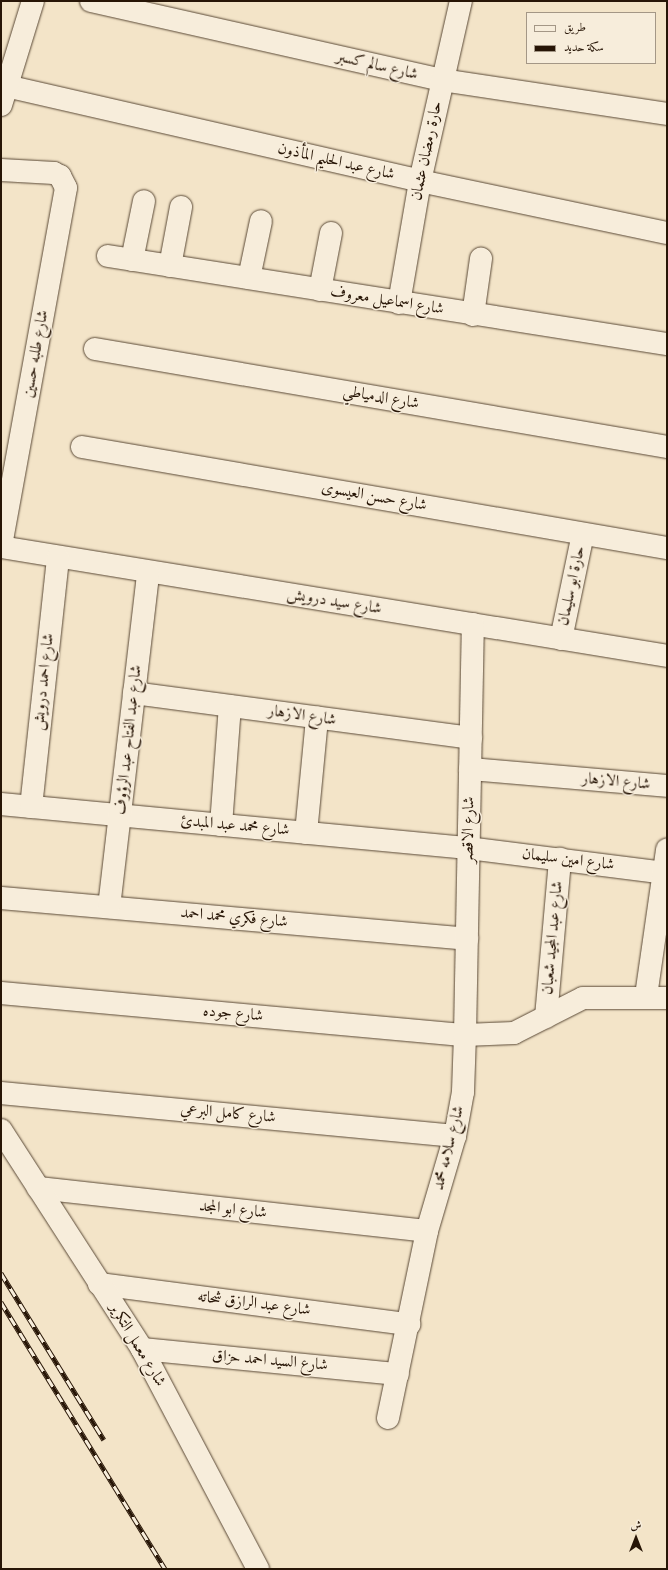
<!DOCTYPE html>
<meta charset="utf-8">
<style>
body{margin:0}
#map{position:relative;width:668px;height:1570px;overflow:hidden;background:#f3e4c8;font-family:"IM FELL English",Amiri,serif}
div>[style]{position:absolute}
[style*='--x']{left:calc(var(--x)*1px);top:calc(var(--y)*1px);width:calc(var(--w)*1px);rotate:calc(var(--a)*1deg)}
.roads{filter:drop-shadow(0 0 1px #5a4936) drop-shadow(0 0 1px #5a4936)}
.street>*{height:22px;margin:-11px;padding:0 11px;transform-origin:11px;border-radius:11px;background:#f7eddb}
.secondary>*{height:22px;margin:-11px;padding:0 11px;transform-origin:11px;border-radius:11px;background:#f7eddb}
.rail>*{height:4.5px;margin-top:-2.25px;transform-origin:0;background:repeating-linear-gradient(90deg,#f7eddb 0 9px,#271506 0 18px);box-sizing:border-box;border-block:1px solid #271506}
span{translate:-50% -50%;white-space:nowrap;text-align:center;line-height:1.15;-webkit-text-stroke:3px #f7eddb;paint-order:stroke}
.street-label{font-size:16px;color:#271506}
.frame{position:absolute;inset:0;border:2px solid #271506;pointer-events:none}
.legend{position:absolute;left:526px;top:12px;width:130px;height:52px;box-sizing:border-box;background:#f7eddb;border:1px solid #a49786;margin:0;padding:5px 7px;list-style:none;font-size:12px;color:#271506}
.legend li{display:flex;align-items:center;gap:8px;height:20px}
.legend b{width:20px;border:1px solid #a49786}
.north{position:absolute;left:616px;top:1518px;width:40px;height:40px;-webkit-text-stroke:3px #f7eddb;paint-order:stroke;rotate:0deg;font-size:11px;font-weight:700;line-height:16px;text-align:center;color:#271506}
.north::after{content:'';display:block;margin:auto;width:14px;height:18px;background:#271506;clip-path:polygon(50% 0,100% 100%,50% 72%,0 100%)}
</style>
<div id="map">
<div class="roads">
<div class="street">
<div style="--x:91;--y:1;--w:360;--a:12.7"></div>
<div style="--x:442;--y:80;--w:228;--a:8.6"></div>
<div style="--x:6;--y:86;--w:425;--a:12.9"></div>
<div style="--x:420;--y:181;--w:252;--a:11.9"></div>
<div style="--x:1;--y:105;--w:109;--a:-72.9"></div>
<div style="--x:1;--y:170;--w:53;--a:3.2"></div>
<div style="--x:54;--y:173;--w:7;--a:27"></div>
<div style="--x:60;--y:176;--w:13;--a:63"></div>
<div style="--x:66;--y:188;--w:365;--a:100.3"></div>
<div style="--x:108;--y:256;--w:566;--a:8.95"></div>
<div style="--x:132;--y:260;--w:60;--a:-78.5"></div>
<div style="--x:170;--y:266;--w:60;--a:-79.4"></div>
<div style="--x:249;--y:278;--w:58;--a:-78.1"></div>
<div style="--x:320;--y:290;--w:58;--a:-79.1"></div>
<div style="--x:399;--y:303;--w:124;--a:-80.2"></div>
<div style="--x:420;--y:181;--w:185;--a:-77.2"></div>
<div style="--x:473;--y:315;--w:57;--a:-81.9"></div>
<div style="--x:95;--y:349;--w:580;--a:9.72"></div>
<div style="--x:82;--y:447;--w:594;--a:9.8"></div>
<div style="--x:1;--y:547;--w:675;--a:9.29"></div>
<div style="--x:561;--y:639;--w:107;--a:-78.2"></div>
<div style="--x:134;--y:693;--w:340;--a:7.6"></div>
<div style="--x:470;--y:769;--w:198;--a:4.9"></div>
<div style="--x:1;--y:804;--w:469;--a:5.4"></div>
<div style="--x:468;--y:848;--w:201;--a:7.2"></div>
<div style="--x:31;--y:807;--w:251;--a:-83.8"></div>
<div style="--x:221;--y:825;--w:119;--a:-85.7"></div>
<div style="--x:306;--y:833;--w:116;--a:-84.5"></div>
<div style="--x:1;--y:898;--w:468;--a:5"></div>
<div style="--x:109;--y:907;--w:336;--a:-83.3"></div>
<div style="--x:1;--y:993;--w:466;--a:5.2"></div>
<div style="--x:465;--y:1035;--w:411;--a:-88.9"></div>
<div style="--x:646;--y:996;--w:148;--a:-81.8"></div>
<div style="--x:546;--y:1017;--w:159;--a:-84.9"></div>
<div style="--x:1;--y:1093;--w:456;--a:5.4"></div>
<div style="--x:38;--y:1188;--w:391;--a:6.3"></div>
<div style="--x:99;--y:1284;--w:313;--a:7.4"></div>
<div style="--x:142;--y:1349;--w:257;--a:5.6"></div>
<div style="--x:388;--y:1418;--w:191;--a:-78.2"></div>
<div style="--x:427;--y:1231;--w:99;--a:-73.6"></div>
<div style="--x:455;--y:1136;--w:45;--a:-79.7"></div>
<div style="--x:463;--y:1092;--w:57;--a:-88"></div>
<div style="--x:465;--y:1035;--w:49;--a:-2.3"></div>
<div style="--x:514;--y:1033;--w:77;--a:-26.9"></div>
<div style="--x:583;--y:998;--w:84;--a:0"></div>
</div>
<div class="secondary">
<div style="--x:1;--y:1130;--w:260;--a:57.2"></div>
<div style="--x:142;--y:1349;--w:249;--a:62.2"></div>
</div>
</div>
<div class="rail">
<div style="--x:1;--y:1273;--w:196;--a:58.3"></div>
<div style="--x:1;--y:1302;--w:313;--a:58.4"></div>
</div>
<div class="street-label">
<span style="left:377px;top:66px;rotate:13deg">شارع سالم كسبر</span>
<span style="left:427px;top:151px;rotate:-78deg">حارة رمضان عثمان</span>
<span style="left:336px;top:162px;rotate:13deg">شارع عبد الحليم المأذون</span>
<span style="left:387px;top:301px;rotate:9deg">شارع اسماعيل معروف</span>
<span style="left:36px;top:354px;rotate:-80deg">شارع طلبه حسين</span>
<span style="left:381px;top:398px;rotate:10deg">شارع الدمياطي</span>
<span style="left:374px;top:497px;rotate:10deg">شارع حسن العيسوى</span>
<span style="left:572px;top:586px;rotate:-78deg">حارة ابو سليمان</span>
<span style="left:334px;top:602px;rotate:9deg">شارع سيد درويش</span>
<span style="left:44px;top:682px;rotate:-84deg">شارع احمد درويش</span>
<span style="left:302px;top:716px;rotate:8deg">شارع الازهار</span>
<span style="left:129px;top:740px;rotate:-84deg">شارع عبد الفتاح عبد الرؤوف</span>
<span style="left:616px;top:782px;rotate:5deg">شارع الازهار</span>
<span style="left:235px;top:826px;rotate:5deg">شارع محمد عبد المبدئ</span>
<span style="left:469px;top:830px;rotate:-89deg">شارع الاقصر</span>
<span style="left:568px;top:860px;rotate:7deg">شارع امين سليمان</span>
<span style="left:234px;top:918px;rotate:5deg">شارع فكري محمد احمد</span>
<span style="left:553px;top:938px;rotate:-85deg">شارع عبد المجيد شعبان</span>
<span style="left:233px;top:1014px;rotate:5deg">شارع جوده</span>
<span style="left:228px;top:1114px;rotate:5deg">شارع كامل البرعي</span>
<span style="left:449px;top:1148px;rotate:-76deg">شارع سلامه محمد</span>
<span style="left:233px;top:1210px;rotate:6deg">شارع ابو المجد</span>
<span style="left:254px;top:1304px;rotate:7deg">شارع عبد الرازق شحاته</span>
<span style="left:137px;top:1345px;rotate:59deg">شارع معمل التكرير</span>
<span style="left:270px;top:1361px;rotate:5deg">شارع السيد احمد حزاق</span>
</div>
<div class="frame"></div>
<ul class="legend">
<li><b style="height:5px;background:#f7eddb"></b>طريق</li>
<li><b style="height:5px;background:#271506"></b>سكة حديد</li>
</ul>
<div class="north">ش</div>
</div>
